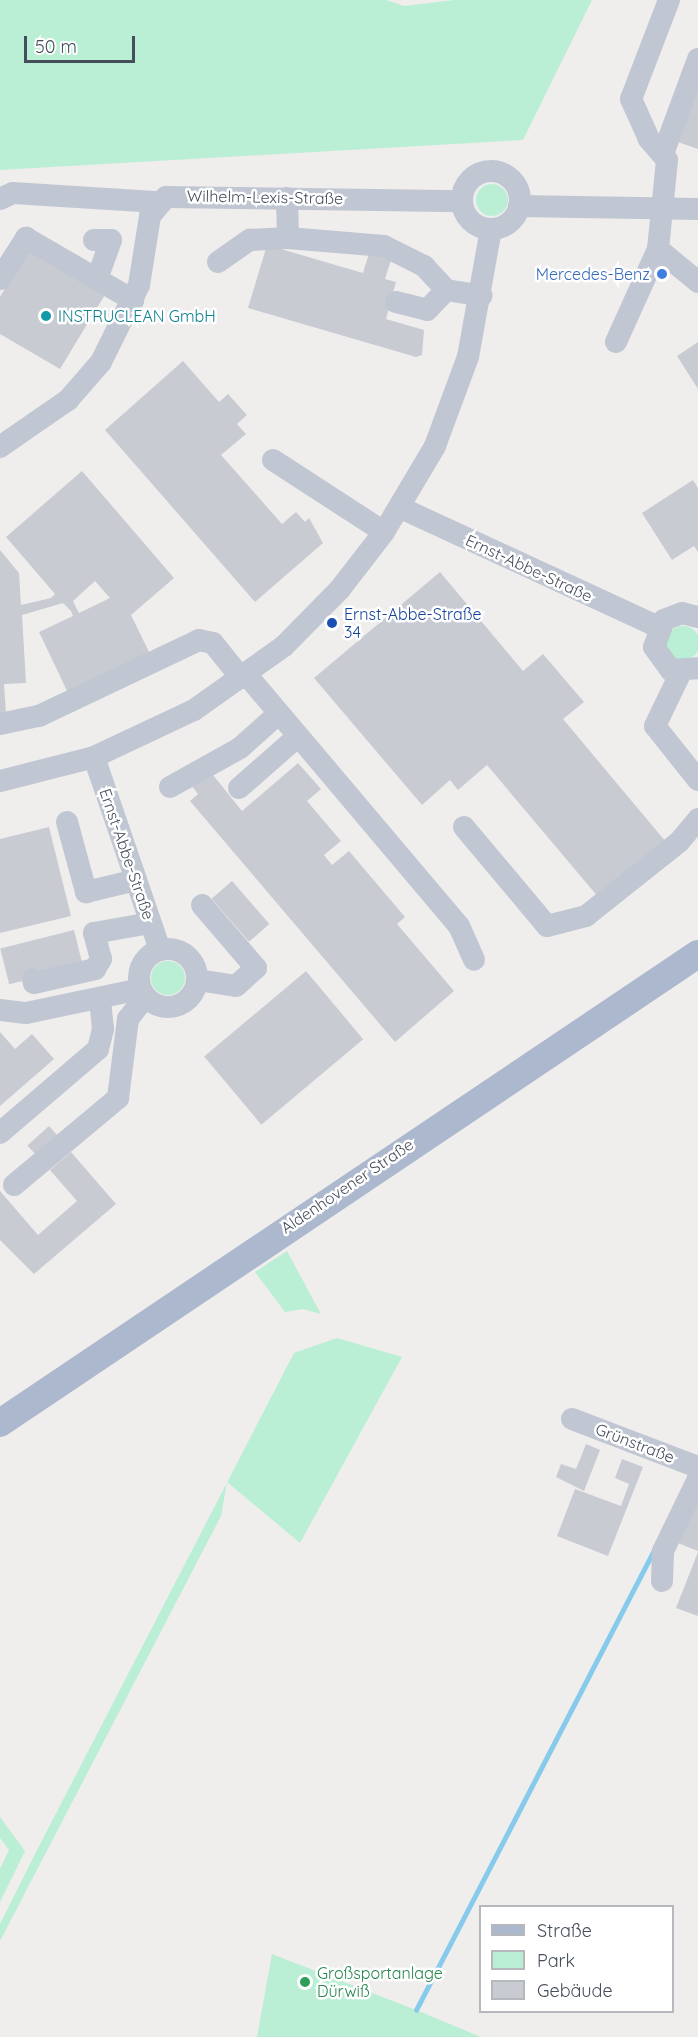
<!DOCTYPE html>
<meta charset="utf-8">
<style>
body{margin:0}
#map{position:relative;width:698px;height:2037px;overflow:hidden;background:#f0eded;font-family:Quicksand,sans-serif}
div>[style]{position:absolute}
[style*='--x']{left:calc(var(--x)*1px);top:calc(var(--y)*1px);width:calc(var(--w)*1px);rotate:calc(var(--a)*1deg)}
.green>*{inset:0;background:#baefd5}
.round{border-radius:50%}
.stream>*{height:4.5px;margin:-2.25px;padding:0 2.25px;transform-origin:2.25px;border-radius:2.25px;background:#86caec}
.building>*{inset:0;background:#c9cbd3;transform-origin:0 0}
.minor>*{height:22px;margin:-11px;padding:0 11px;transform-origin:11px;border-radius:11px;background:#c0c7d3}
.minor>.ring{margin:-11px;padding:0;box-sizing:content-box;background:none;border:22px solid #c0c7d3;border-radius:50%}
.major>*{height:28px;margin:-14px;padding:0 14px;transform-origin:14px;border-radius:14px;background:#acb8cd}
.dots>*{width:16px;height:16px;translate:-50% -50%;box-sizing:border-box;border:3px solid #fff;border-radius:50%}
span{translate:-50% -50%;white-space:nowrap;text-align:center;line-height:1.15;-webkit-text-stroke:5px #fff;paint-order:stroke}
.street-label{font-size:16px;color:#454e5b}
.shop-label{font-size:16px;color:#366cbe}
.right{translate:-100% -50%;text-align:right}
.culture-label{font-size:16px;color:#0d838f}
.left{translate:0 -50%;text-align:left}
.transit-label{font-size:16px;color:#164399}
.leisure-label{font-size:16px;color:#27864d}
.legend{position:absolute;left:479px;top:1905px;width:195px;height:108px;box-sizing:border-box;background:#fff;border:2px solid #b5b8bd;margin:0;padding:8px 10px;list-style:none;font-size:18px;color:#454e5b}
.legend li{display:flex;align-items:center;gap:12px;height:30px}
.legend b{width:30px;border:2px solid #b5b8bd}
.scale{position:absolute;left:24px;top:36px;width:111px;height:27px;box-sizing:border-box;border:3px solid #454e5b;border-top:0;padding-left:8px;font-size:18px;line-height:21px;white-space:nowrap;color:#454e5b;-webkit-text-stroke:4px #fff;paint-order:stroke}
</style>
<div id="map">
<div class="green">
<div style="clip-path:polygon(0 0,386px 0,404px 6px,454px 0,592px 0,523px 140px,0 170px)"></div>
<div class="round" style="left:476px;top:184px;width:32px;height:32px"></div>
<div class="round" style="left:666px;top:626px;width:34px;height:34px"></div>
<div class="round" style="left:151px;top:961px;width:34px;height:34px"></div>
<div style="clip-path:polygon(287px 1251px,321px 1314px,303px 1309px,285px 1312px,255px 1272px)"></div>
<div style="clip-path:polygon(337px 1338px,402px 1357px,300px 1543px,227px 1482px,221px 1516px,0 1941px,0 1924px,35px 1854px,294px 1353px)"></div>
<div style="clip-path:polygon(0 1817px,25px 1851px,0 1902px,0 1869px,9px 1850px,0 1838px)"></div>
<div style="clip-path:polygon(272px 1954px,416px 2010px,481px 2037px,257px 2037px)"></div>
</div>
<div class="stream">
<div style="--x:416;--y:2010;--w:518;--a:-62.64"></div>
</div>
<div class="building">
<div style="clip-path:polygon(693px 90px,698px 92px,698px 149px,675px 141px)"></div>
<div style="clip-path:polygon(267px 245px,363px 273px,370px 250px,392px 257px,385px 279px,396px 282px,386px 319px,424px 330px,422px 355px,416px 357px,248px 308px)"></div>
<div style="clip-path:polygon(29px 248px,106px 293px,60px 369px,0 334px,0 297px)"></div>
<div style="clip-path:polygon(698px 342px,698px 389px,677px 356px)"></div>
<div style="clip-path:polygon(183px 361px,219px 402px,228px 394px,247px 415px,237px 424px,246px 434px,221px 455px,282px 524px,296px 512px,305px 522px,309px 518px,323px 543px,255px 602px,105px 430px)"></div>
<div style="clip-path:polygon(evenodd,82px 471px,174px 578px,131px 615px,150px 654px,68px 693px,39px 632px,73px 616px,71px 611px,63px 603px,22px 615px,26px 683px,4px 684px,6px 714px,0 714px,0 550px,19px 573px,21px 605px,51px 598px,55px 594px,6px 537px,82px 471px,95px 581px,110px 598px,79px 613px,73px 601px,95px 581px)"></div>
<div style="clip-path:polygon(693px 480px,698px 488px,698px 552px,694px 546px,672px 560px,642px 513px)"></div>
<div style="clip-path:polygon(440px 572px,523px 671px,543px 654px,584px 702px,563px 719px,666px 842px,599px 898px,487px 765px,458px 790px,450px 780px,422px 805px,314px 678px)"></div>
<div style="clip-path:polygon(298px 763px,321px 789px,307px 801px,341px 841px,324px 855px,332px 865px,349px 851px,405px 917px,397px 924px,454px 991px,395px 1042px,190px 801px,198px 794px,191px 785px,209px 770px,242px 811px)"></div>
<div style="clip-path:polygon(49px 827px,71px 916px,0 933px,0 839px)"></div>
<div style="left:232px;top:881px;width:57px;height:27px;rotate:49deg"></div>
<div style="left:74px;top:930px;width:37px;height:76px;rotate:76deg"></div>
<div style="left:306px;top:971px;width:89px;height:133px;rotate:50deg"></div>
<div style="clip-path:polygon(0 1032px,15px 1049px,32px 1034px,54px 1059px,0 1106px)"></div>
<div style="left:49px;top:1126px;width:15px;height:29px;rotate:48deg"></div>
<div style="clip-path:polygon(71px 1152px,116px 1204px,34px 1274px,0 1240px,0 1191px,38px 1235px,77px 1201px,50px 1170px)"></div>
<div style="clip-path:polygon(586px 1444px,600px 1450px,584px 1491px,556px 1477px,561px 1464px,576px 1469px)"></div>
<div style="clip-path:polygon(622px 1459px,643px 1467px,608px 1556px,557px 1536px,575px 1489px,621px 1506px,629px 1484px,615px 1478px)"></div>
<div style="clip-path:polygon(698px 1499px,698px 1551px,675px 1542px)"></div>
<div style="clip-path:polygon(698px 1552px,698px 1616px,676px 1608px)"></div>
</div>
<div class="minor">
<div style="--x:664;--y:151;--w:98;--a:-69.7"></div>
<div class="ring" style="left:462px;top:171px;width:36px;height:36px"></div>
<div style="--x:287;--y:198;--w:40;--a:88.6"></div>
<div style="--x:288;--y:238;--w:96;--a:4.8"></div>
<div style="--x:384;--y:246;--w:45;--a:26.6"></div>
<div style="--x:424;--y:266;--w:33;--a:47"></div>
<div style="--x:446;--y:290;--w:36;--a:9"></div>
<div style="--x:0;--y:199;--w:14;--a:-25"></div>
<div style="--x:13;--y:193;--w:145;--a:3.6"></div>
<div style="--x:519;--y:206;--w:179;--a:1"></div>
<div style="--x:94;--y:240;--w:17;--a:0"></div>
<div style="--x:111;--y:240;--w:41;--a:109.7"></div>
<div style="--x:658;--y:249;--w:52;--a:39.5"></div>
<div style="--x:218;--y:262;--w:39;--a:-35"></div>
<div style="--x:250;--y:240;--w:38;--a:-3"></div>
<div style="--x:0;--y:279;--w:49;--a:-57.6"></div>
<div style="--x:26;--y:238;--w:124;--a:30.1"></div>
<div style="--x:396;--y:302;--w:32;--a:14"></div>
<div style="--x:427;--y:310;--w:28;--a:-46"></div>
<div style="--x:616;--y:342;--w:102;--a:-65.7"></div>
<div style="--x:658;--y:249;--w:89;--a:-84.2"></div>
<div style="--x:667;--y:160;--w:28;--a:-131"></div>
<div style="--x:649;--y:139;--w:44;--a:-114.2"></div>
<div style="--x:631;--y:99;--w:106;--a:-69"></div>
<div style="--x:0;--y:447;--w:83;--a:-34.7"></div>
<div style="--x:68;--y:400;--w:50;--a:-49"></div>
<div style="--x:101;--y:362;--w:86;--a:-63.7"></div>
<div style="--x:139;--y:285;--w:70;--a:-80.9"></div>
<div style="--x:150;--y:216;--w:25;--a:-50"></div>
<div style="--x:166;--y:197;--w:296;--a:0.8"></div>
<div style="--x:273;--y:460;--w:132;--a:33"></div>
<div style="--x:401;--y:508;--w:283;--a:24.8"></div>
<div style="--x:698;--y:617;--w:16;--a:-166"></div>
<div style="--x:682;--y:613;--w:19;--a:159"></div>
<div style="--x:664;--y:620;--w:29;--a:110"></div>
<div style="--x:654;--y:647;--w:29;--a:54"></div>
<div style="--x:671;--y:670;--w:27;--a:-4"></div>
<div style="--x:681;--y:672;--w:60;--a:115.7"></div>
<div style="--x:655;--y:726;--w:69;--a:51.5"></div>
<div style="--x:246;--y:674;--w:330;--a:49.8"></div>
<div style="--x:459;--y:926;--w:37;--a:66"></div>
<div style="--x:0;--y:724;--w:40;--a:-12"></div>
<div style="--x:39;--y:716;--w:177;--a:-25.4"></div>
<div style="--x:199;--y:640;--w:14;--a:12"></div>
<div style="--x:213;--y:643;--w:45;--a:51.3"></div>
<div style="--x:94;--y:757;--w:204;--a:71.1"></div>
<div style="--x:0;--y:781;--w:97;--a:-14.3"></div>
<div style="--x:94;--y:757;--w:110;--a:-25.2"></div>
<div style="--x:194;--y:710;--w:110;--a:-35.4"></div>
<div style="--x:284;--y:646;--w:80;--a:-45.5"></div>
<div style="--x:340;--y:589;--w:72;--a:-52.3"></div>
<div style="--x:384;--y:532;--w:100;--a:-59.3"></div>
<div style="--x:435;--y:446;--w:95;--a:-69.7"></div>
<div style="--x:468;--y:357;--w:130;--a:-79.8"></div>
<div style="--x:170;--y:787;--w:80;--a:-29.1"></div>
<div style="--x:240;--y:748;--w:51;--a:-41.8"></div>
<div style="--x:239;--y:788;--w:77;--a:-41.3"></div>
<div style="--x:67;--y:822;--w:73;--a:74.8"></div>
<div style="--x:86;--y:892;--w:51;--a:-13.5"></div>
<div style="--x:464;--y:827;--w:129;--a:50"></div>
<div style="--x:547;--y:926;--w:40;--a:-14.4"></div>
<div style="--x:586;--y:916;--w:119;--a:-38.5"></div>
<div style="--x:679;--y:842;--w:30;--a:-50"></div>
<div class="ring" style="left:139px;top:949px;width:36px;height:36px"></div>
<div style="--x:33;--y:979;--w:4;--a:76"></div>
<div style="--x:34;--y:983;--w:63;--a:-12.9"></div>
<div style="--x:95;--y:969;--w:12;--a:-59"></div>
<div style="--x:101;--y:959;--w:27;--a:-105"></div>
<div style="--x:94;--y:933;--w:57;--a:-10.1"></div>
<div style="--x:198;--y:980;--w:38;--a:9"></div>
<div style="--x:236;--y:986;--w:27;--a:-42"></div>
<div style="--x:256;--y:968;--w:83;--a:-130.6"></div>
<div style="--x:0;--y:1010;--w:26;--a:7"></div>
<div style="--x:26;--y:1013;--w:117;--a:-11.8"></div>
<div style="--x:0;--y:1133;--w:129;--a:-40.6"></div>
<div style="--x:98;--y:1049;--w:21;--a:-76"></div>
<div style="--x:103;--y:1029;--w:31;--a:-96"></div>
<div style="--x:14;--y:1185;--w:136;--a:-39.9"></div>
<div style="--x:118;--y:1098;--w:80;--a:-82.8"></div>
<div style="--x:128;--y:1019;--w:28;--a:-52"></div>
<div style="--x:572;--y:1419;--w:135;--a:20.9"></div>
<div style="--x:662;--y:1581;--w:30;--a:-88"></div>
<div style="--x:663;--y:1551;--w:80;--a:-64.1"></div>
</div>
<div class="major">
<div style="--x:0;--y:1423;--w:841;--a:-33.9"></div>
</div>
<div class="dots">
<div style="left:662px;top:274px;background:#3f7fe0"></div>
<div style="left:46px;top:316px;background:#0f9aa8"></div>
<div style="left:332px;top:623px;background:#1a4fb4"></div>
<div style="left:305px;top:1982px;background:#2e9e5b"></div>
</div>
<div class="street-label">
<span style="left:265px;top:197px;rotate:1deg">Wilhelm-Lexis-Straße</span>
<span style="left:529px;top:568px;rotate:25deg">Ernst-Abbe-Straße</span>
<span style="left:127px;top:854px;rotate:71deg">Ernst-Abbe-Straße</span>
<span style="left:347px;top:1186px;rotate:-34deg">Aldenhovener Straße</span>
<span style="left:635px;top:1443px;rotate:21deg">Grünstraße</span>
</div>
<div class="shop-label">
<span class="right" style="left:650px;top:274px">Mercedes-Benz</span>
</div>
<div class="culture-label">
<span class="left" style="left:58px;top:316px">INSTRUCLEAN GmbH</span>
</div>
<div class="transit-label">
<span class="left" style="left:344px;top:623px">Ernst-Abbe-Straße<br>34</span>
</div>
<div class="leisure-label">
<span class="left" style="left:317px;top:1982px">Großsportanlage<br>Dürwiß</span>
</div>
<ul class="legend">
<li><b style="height:8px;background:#acb8cd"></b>Straße</li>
<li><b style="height:16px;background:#baefd5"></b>Park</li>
<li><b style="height:16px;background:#c9cbd3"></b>Gebäude</li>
</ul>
<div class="scale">50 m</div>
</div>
